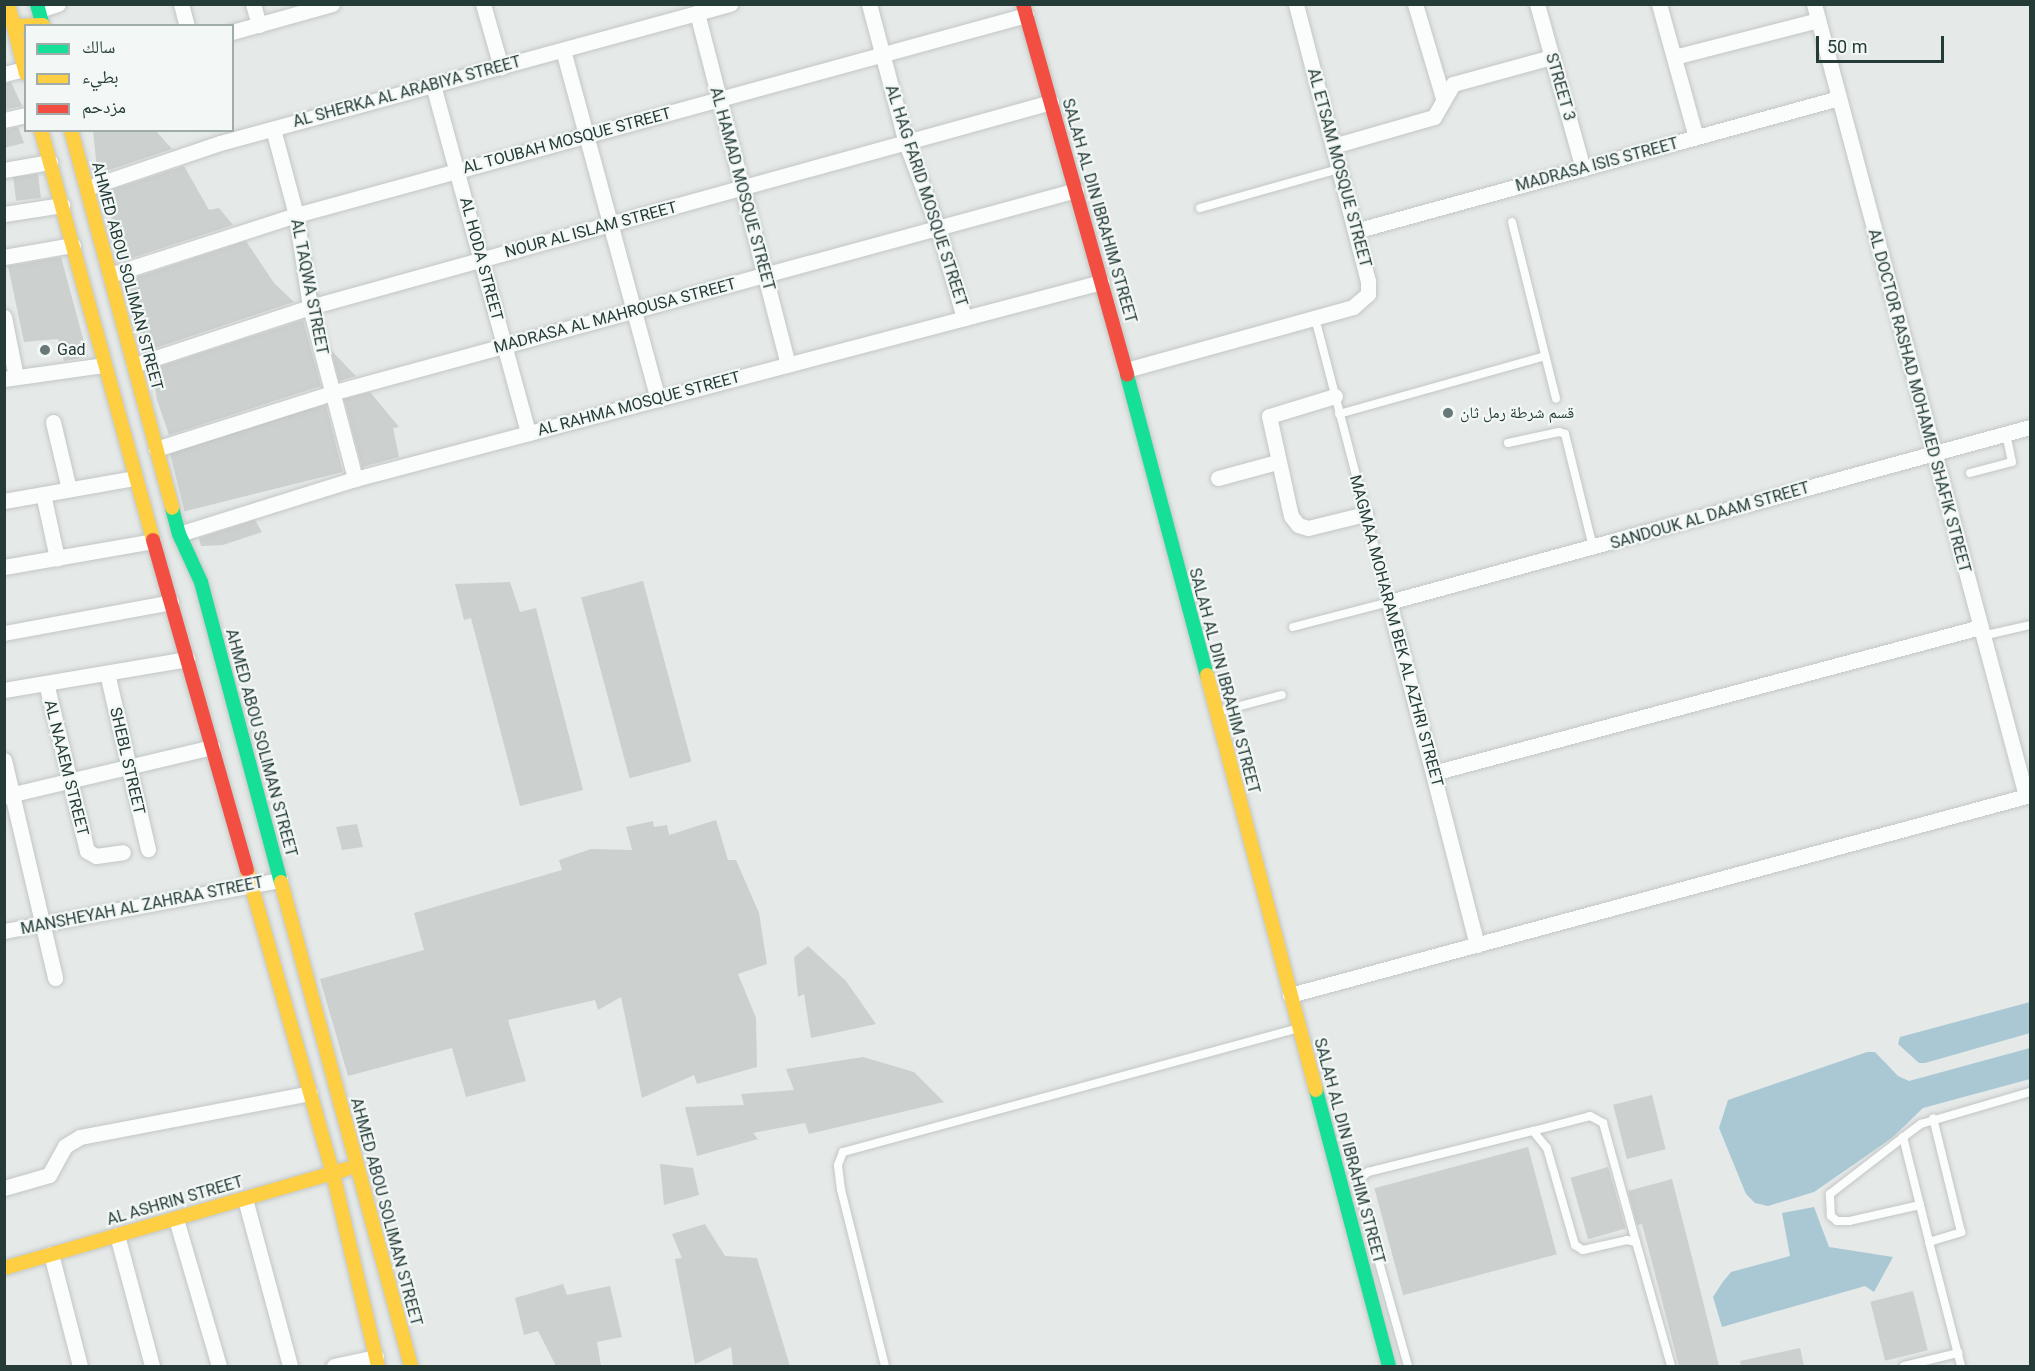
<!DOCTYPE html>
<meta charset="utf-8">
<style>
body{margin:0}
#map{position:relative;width:2035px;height:1371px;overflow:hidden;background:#e5e9e8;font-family:Roboto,"Noto Naskh Arabic",sans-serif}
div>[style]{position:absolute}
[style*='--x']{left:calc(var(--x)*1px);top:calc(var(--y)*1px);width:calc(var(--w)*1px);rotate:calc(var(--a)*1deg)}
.water>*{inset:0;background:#a9c8d4}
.building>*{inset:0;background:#ccd0cf;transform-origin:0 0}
.roads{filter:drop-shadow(0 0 2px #c2c6c5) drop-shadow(0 0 2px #c2c6c5)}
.lane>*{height:8px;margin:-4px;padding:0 4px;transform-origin:4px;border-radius:4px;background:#fbfcfc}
.street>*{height:15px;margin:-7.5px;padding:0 7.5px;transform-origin:7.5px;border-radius:7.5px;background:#fbfcfc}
.fast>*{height:14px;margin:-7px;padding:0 7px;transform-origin:7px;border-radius:7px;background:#16e098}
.slow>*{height:14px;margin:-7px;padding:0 7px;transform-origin:7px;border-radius:7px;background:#ffcf43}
.jam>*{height:14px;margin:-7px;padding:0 7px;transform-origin:7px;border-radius:7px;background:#f24e42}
.dots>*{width:16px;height:16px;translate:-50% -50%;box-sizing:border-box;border:3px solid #f3f8f6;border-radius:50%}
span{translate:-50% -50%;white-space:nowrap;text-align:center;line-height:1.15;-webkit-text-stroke:4.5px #f3f8f6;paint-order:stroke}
.street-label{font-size:16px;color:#243b38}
.poi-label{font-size:16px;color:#243b38}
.left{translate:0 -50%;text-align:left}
.frame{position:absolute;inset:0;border:6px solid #243b38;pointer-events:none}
.legend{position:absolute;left:24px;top:24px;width:210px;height:108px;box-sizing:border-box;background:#f3f8f6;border:2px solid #a0acaa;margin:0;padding:8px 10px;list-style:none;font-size:18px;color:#243b38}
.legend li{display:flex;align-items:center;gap:12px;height:30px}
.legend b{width:30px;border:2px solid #a0acaa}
.scale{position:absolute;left:1816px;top:36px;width:128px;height:27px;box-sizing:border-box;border:3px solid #243b38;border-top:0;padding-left:8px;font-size:18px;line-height:21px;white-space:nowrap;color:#243b38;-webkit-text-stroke:4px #f3f8f6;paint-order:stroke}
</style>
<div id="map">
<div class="water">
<div style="clip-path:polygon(2030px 1002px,2030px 1033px,1925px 1063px,1919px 1063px,1898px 1044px,1900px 1037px)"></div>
<div style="clip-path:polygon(2030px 1048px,2030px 1079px,1923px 1108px,1892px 1138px,1814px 1192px,1768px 1206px,1755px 1203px,1746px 1194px,1719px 1128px,1728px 1100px,1867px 1052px,1875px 1052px,1898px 1076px,1909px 1081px)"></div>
<div style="clip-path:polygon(1814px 1207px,1829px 1247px,1893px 1257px,1874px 1292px,1865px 1286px,1722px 1327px,1713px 1297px,1722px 1283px,1731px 1272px,1790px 1256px,1782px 1213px)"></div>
</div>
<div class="building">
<div style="clip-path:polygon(11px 82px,22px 106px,4px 110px,4px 84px)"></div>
<div style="clip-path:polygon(18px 127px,24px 143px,4px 148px,4px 130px)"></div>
<div style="clip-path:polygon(93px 130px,155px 130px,172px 149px,103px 172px,103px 169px,97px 170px)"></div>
<div style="clip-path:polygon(184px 166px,209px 210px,219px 208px,233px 225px,122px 261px,105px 192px)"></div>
<div style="left:38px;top:174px;width:24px;height:25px;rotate:83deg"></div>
<div style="clip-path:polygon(246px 241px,274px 283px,294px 302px,149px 350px,143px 348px,128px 280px)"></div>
<div style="clip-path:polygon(61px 257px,88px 357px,64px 361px,58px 339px,24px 342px,8px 266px)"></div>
<div style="clip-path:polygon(303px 320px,321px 386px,169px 435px,157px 400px,152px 369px)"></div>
<div style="clip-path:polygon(331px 350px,348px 368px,356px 376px,339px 381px)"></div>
<div style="clip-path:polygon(370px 392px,399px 427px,393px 428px,399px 457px,362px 467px,344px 399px)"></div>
<div style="left:326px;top:405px;width:69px;height:163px;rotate:76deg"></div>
<div style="clip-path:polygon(255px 520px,262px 532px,223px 545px,201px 546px,199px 538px)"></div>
<div style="left:643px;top:581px;width:187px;height:64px;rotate:75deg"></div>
<div style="clip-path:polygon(510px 582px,520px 612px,536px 608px,583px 790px,520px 806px,471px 618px,464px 620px,455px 584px)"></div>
<div style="clip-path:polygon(716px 820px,728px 860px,736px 860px,759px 913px,767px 964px,738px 974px,756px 1018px,757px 1067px,697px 1084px,694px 1075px,642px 1098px,621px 997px,598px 1010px,595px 1000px,508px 1020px,526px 1081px,466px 1097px,452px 1048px,348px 1076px,320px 979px,424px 950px,414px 913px,562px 870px,559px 860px,591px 849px,632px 850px,626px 827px,653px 821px,654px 827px,667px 825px,669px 835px)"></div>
<div style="clip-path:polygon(357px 824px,363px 847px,342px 850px,336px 827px)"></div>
<div style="clip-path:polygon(808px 946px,846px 981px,876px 1024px,811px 1038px,804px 994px,798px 997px,794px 957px)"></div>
<div style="clip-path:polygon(863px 1057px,914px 1072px,944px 1102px,809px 1134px,805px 1123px,753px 1133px,758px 1139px,697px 1156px,685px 1107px,744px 1105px,741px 1094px,794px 1090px,786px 1069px)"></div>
<div style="left:1652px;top:1095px;width:56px;height:40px;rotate:76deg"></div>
<div style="left:1528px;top:1147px;width:111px;height:159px;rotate:75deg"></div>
<div style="clip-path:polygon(660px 1164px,693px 1168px,699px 1195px,664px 1205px)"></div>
<div style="left:1608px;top:1167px;width:64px;height:39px;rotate:74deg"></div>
<div style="clip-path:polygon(1672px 1179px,1695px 1269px,1719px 1366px,1679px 1366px,1642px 1224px,1637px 1225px,1628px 1191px)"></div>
<div style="clip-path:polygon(705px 1224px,725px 1256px,757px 1258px,790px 1366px,733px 1366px,731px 1347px,695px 1364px,675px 1259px,682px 1258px,672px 1234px)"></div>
<div style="clip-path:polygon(563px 1284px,567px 1295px,610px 1286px,622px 1337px,597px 1342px,601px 1366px,556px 1366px,538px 1331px,524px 1335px,515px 1298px)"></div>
<div style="left:1913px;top:1291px;width:61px;height:44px;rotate:76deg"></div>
<div style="clip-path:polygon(1800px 1348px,1804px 1366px,1741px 1366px,1740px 1361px)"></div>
</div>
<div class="roads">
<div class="lane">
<div style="--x:1200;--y:208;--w:144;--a:-15.7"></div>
<div style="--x:1512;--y:222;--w:182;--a:76"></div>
<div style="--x:1339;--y:414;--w:214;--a:-15.7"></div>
<div style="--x:1508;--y:443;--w:52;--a:-12.2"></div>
<div style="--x:1559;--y:432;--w:6;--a:18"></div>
<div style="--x:1565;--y:434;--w:116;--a:76.1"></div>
<div style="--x:1970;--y:473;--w:43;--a:-14.7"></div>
<div style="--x:2012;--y:462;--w:29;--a:-102"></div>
<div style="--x:1293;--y:627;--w:99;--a:-14.6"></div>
<div style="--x:1389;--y:602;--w:293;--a:-104.6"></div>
<div style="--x:1982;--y:636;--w:49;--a:-12.9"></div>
<div style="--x:1217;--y:712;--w:67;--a:-14.7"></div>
<div style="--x:1533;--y:1131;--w:59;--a:-14.7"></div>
<div style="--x:1590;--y:1116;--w:15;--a:28"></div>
<div style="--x:1603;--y:1123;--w:123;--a:74.5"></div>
<div style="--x:1903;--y:1137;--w:70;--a:76"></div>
<div style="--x:1920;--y:1205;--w:73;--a:167.3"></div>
<div style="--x:1849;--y:1221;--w:12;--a:180"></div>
<div style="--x:1837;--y:1221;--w:8;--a:-140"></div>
<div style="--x:1831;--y:1216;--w:22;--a:-93"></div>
<div style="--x:1830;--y:1194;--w:106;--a:-37.7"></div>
<div style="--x:1914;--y:1129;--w:9;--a:-36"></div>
<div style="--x:1921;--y:1124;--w:114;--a:-16.4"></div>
<div style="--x:1920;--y:1205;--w:38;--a:76"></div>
<div style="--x:1929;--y:1242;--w:34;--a:-17"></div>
<div style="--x:1961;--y:1232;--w:117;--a:-103.8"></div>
<div style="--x:1929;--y:1242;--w:128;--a:75.5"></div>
<div style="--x:885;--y:1366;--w:181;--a:-104"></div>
<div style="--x:841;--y:1190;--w:25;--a:-97"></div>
<div style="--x:838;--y:1165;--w:14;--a:-69"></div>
<div style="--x:843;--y:1152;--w:470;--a:-15.2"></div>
<div style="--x:1408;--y:1366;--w:186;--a:-105.6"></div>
<div style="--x:1358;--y:1187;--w:8;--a:-76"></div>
<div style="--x:1360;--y:1179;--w:11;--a:-41"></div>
<div style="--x:1368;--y:1172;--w:170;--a:-14"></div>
<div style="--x:1533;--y:1131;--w:22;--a:51"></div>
<div style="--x:1547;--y:1148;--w:101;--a:73.9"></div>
<div style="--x:1575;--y:1245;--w:9;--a:32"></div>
<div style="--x:1583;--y:1250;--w:45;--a:-12.8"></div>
<div style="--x:1627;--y:1240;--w:9;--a:13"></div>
<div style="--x:1636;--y:1242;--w:129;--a:74.2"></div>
<div style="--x:1904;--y:1366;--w:56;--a:-13.5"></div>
</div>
<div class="street">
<div style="--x:181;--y:4;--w:23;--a:75"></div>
<div style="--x:253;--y:4;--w:22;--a:74"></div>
<div style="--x:483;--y:4;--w:66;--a:74.1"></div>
<div style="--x:869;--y:4;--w:144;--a:75.1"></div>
<div style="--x:906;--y:143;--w:91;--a:69.4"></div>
<div style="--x:938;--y:228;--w:94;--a:73.9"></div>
<div style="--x:1415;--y:4;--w:98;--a:73.4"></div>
<div style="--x:1537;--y:4;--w:171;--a:74.4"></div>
<div style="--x:1659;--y:4;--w:138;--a:74.5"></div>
<div style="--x:1814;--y:4;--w:820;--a:75.01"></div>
<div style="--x:39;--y:10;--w:20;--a:-18"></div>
<div style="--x:697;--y:13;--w:363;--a:75.5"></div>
<div style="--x:232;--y:32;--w:104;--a:-15.6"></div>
<div style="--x:563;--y:50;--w:362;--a:74.8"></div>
<div style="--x:1674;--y:57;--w:149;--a:-14.4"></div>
<div style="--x:4;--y:74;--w:21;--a:-14"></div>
<div style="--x:433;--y:85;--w:361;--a:74.7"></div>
<div style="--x:4;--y:120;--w:23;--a:-13"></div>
<div style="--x:273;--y:129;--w:89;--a:75"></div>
<div style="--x:296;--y:215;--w:93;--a:81.3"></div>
<div style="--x:310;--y:307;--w:178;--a:75.3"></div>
<div style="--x:1333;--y:146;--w:105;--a:-16"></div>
<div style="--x:1434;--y:117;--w:38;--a:-60"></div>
<div style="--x:1453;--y:84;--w:103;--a:-15.3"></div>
<div style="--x:4;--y:170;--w:47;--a:-9.9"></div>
<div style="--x:87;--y:188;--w:140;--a:-18.7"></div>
<div style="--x:220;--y:143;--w:529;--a:-15.25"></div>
<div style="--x:4;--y:214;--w:59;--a:-8.8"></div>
<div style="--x:1355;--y:231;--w:502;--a:-15.37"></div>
<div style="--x:4;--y:257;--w:70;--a:-9.9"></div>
<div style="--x:110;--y:275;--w:195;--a:-17.9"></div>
<div style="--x:296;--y:215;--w:757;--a:-15.32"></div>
<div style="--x:4;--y:317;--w:61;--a:78.7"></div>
<div style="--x:134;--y:365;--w:185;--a:-18.2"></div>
<div style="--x:310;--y:307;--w:769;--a:-15.46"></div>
<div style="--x:1126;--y:370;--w:236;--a:-15.5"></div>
<div style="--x:1353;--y:307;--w:20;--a:-41"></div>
<div style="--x:1368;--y:294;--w:13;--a:-90"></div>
<div style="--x:1368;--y:281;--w:286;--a:-104.6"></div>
<div style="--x:4;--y:379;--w:100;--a:-8"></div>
<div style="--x:1335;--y:396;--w:69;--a:163.1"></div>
<div style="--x:1269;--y:416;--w:102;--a:77.6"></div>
<div style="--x:1291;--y:516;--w:11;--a:52"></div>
<div style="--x:1298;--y:525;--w:10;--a:17"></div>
<div style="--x:1308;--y:528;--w:59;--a:-13.8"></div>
<div style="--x:53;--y:422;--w:69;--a:76.6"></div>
<div style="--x:156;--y:449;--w:184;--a:-17.7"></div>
<div style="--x:331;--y:393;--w:772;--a:-15.24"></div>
<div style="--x:1218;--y:478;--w:61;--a:-15.2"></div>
<div style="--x:43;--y:494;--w:66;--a:77.7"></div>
<div style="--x:4;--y:501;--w:133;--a:-10"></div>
<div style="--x:179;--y:534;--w:184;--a:-17.4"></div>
<div style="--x:355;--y:479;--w:772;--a:-14.79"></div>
<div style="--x:4;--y:567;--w:151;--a:-9.9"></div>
<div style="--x:4;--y:633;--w:170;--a:-10.5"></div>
<div style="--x:107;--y:673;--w:181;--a:76.9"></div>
<div style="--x:46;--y:683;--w:173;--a:76.3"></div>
<div style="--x:87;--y:851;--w:10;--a:29"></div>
<div style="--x:96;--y:856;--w:27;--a:-8"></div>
<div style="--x:4;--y:690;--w:186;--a:-9.6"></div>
<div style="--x:4;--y:760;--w:224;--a:76.8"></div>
<div style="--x:1433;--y:773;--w:566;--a:-14.94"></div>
<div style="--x:5;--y:796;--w:213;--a:-13.3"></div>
<div style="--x:4;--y:931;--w:281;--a:-10.5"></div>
<div style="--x:1477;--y:945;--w:354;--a:-104.4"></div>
<div style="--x:1389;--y:602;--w:664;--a:-15.27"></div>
<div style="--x:1290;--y:995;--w:767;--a:-15.12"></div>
<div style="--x:4;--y:1188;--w:47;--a:-16.1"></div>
<div style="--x:49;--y:1175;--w:33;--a:-61"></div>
<div style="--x:65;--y:1146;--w:17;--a:-31"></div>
<div style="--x:80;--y:1137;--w:234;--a:-10.8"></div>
<div style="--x:245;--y:1199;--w:173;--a:74.9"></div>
<div style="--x:176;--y:1219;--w:153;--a:73.7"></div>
<div style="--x:117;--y:1235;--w:136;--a:75"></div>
<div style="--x:51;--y:1254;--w:116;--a:75.5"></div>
<div style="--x:334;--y:1366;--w:43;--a:-12.1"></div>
</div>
<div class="fast">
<div style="--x:37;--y:4;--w:23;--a:75"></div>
<div style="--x:1127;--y:375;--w:310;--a:75.1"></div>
<div style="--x:172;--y:508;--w:27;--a:75"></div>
<div style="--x:179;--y:534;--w:53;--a:65.4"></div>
<div style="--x:201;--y:582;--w:310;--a:75.1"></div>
<div style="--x:1316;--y:1090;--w:285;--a:75.2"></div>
</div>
<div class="slow">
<div style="--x:8;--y:4;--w:72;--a:75.6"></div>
<div style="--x:14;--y:26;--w:29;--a:-2"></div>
<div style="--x:41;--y:130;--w:425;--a:74.7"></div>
<div style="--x:71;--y:130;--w:391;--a:75"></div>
<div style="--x:1207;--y:675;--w:429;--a:75.3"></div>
<div style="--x:247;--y:870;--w:316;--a:74.2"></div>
<div style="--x:333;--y:1174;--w:197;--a:76.8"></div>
<div style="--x:281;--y:882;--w:501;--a:74.97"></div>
<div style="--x:4;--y:1268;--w:357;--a:-16.1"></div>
</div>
<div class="jam">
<div style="--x:1023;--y:4;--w:385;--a:74.3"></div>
<div style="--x:153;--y:540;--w:343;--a:74.1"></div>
</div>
</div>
<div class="dots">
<div style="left:45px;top:350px;background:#687876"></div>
<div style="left:1448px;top:413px;background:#687876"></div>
</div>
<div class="street-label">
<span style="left:1560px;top:87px;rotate:74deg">STREET 3</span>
<span style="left:407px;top:92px;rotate:-15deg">AL SHERKA AL ARABIYA STREET</span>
<span style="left:567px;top:141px;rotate:-15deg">AL TOUBAH MOSQUE STREET</span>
<span style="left:1597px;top:165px;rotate:-15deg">MADRASA ISIS STREET</span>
<span style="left:1339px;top:168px;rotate:75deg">AL ETSAM MOSQUE STREET</span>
<span style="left:742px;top:189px;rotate:75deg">AL HAMAD MOSQUE STREET</span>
<span style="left:926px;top:196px;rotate:72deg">AL HAG FARID MOSQUE STREET</span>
<span style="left:1099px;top:211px;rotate:74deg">SALAH AL DIN IBRAHIM STREET</span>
<span style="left:591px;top:230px;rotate:-15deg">NOUR AL ISLAM STREET</span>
<span style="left:481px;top:259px;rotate:75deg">AL HODA STREET</span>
<span style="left:127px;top:276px;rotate:75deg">AHMED ABOU SOLIMAN STREET</span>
<span style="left:309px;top:287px;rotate:79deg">AL TAQWA STREET</span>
<span style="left:615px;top:316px;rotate:-15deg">MADRASA AL MAHROUSA STREET</span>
<span style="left:1919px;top:401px;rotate:75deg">AL DOCTOR RASHAD MOHAMED SHAFIK STREET</span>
<span style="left:639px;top:404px;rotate:-15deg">AL RAHMA MOSQUE STREET</span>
<span style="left:1710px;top:516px;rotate:-16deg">SANDOUK AL DAAM STREET</span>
<span style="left:1396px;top:631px;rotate:75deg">MAGMAA MOHARAM BEK AL AZHRI STREET</span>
<span style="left:1224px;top:681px;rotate:75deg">SALAH AL DIN IBRAHIM STREET</span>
<span style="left:261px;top:743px;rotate:75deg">AHMED ABOU SOLIMAN STREET</span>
<span style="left:127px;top:761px;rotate:77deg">SHEBL STREET</span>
<span style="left:66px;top:768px;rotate:76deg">AL NAAEM STREET</span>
<span style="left:142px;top:906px;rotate:-11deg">MANSHEYAH AL ZAHRAA STREET</span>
<span style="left:1349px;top:1151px;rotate:75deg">SALAH AL DIN IBRAHIM STREET</span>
<span style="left:175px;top:1201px;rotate:-16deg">AL ASHRIN STREET</span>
<span style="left:386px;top:1212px;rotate:75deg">AHMED ABOU SOLIMAN STREET</span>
</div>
<div class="poi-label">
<span class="left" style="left:57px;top:350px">Gad</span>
<span class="left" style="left:1460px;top:413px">قسم شرطة رمل ثان</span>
</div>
<div class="frame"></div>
<ul class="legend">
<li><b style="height:8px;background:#16e098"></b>سالك</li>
<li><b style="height:8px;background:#ffcf43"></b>بطيء</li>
<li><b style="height:8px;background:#f24e42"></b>مزدحم</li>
</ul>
<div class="scale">50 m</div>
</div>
